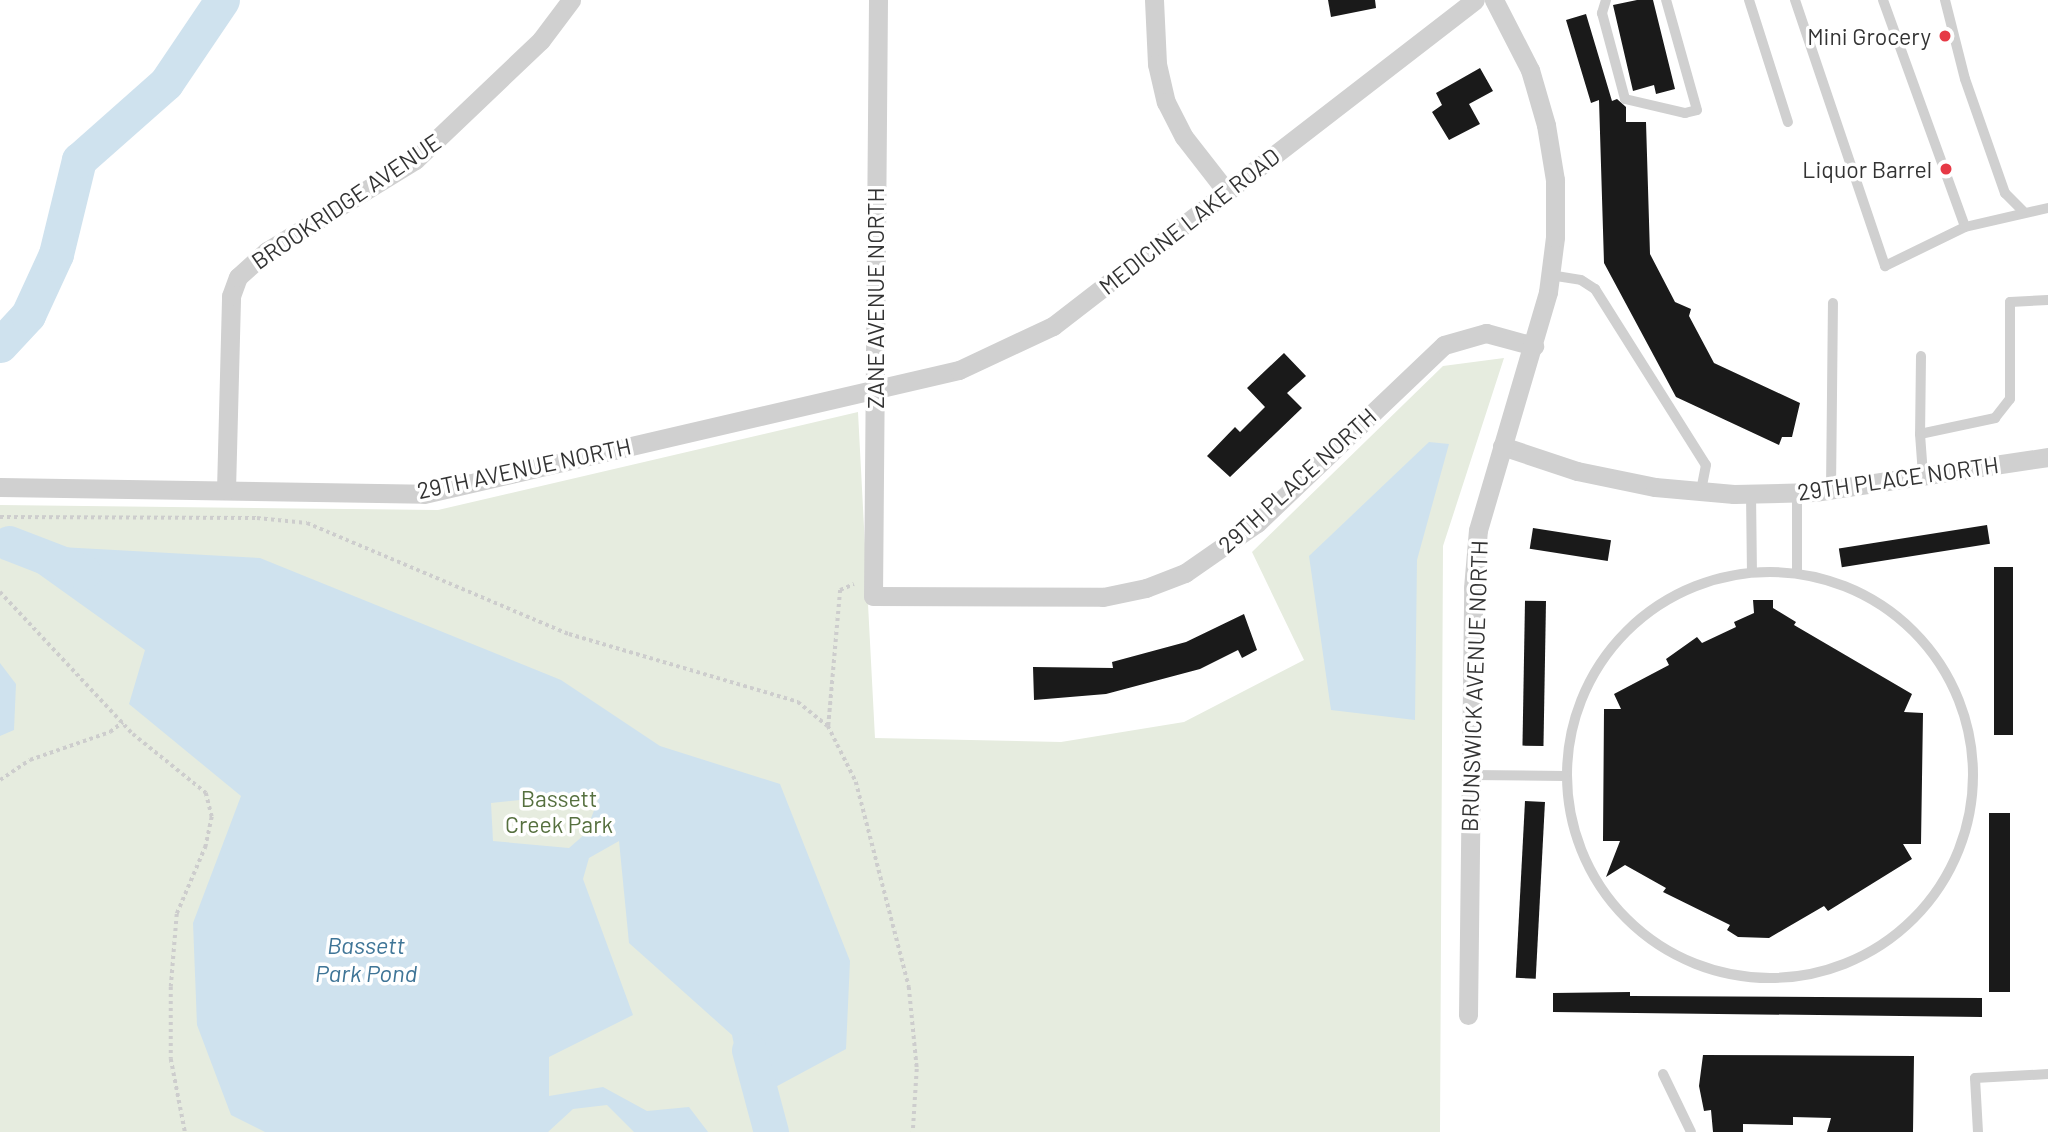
<!DOCTYPE html>
<style>
body{margin:0}
#map{position:relative;width:2048px;height:1132px;overflow:hidden;background:#fff;font-family:Barlow,sans-serif}
div>[style]{position:absolute}
[style*='--x']{left:calc(var(--x)*1px);top:calc(var(--y)*1px);width:calc(var(--w)*1px);rotate:calc(var(--a)*1deg)}
.green>*{inset:0;background:#e6ecdf}
.water>*{inset:0;background:#cfe2ee}
.river>*{height:35px;margin:-17.5px;padding:0 17.5px;transform-origin:17.5px;border-radius:17.5px;background:#cfe2ee}
.building>*{inset:0;background:#1a1a1a;transform-origin:0 0}
.path>*{height:3.5px;margin-top:-1.75px;transform-origin:0;background:repeating-linear-gradient(90deg,#cdcdcd 0 3.5px,transparent 0 7px)}
.service>*{height:10px;margin:-5px;padding:0 5px;transform-origin:5px;border-radius:5px;background:#d0d0d0}
.service>.ring{margin:-5px;padding:0;box-sizing:content-box;background:none;border:10px solid #d0d0d0;border-radius:50%}
.minor>*{height:19px;margin:-9.5px;padding:0 9.5px;transform-origin:9.5px;border-radius:9.5px;background:#d0d0d0}
.dots>*{width:19px;height:19px;translate:-50% -50%;box-sizing:border-box;border:4px solid #fff;border-radius:50%}
span{translate:-50% -50%;white-space:nowrap;text-align:center;line-height:1.15;-webkit-text-stroke:7px #fff;paint-order:stroke}
.poi-label{font-size:23px;color:#333}
.right{translate:-100% -50%;text-align:right}
.street-label{font-size:23px;color:#333}
.park-label{font-size:23px;color:#56703f}
.water-label{font-size:24px;color:#3f7597;font-style:italic}
</style>
<div id="map">
<div class="green">
<div style="clip-path:polygon(1504px 358px,1443px 546px,1440px 1132px,0 1132px,0 505px,438px 510px,858px 412px,875px 738px,1061px 742px,1184px 722px,1304px 660px,1252px 552px,1443px 366px)"></div>
</div>
<div class="water">
<div style="clip-path:polygon(1429px 442px,1449px 444px,1417px 560px,1415px 720px,1331px 710px,1309px 556px)"></div>
<div style="clip-path:polygon(evenodd,42px 546px,260px 558px,561px 680px,660px 746px,780px 784px,850px 961px,846px 1049px,746px 1103px,732px 1035px,629px 943px,619px 841px,589px 858px,583px 879px,633px 1015px,549px 1057px,549px 1096px,603px 1087px,647px 1111px,689px 1107px,708px 1132px,634px 1132px,607px 1105px,573px 1109px,548px 1132px,265px 1132px,231px 1115px,197px 1025px,193px 923px,241px 796px,129px 704px,145px 650px,36px 572px,42px 546px,589px 793px,598px 800px,585px 834px,569px 848px,493px 841px,491px 803px,589px 793px)"></div>
<div style="clip-path:polygon(0 663px,16px 684px,14px 730px,0 736px)"></div>
</div>
<div class="river">
<div style="--x:0;--y:345;--w:41;--a:-47"></div>
<div style="--x:28;--y:315;--w:67;--a:-65.3"></div>
<div style="--x:56;--y:254;--w:97;--a:-76.3"></div>
<div style="--x:79;--y:160;--w:116;--a:-41.5"></div>
<div style="--x:166;--y:83;--w:100;--a:-56"></div>
<div style="--x:9;--y:543;--w:80;--a:21.1"></div>
<div style="--x:749;--y:1050;--w:85;--a:75"></div>
</div>
<div class="building">
<div style="clip-path:polygon(1328px 0,1375px 0,1376px 8px,1331px 17px)"></div>
<div style="clip-path:polygon(1637px 0,1653px 0,1675px 89px,1656px 94px,1654px 85px,1633px 91px,1613px 5px)"></div>
<div style="clip-path:polygon(1586px 14px,1612px 101px,1617px 99px,1626px 107px,1626px 122px,1646px 122px,1650px 254px,1675px 302px,1691px 309px,1689px 316px,1714px 363px,1800px 403px,1792px 437px,1782px 437px,1779px 445px,1676px 397px,1604px 263px,1599px 100px,1591px 103px,1566px 20px)"></div>
<div style="clip-path:polygon(1480px 68px,1493px 91px,1469px 104px,1480px 124px,1449px 140px,1432px 112px,1442px 105px,1436px 93px)"></div>
<div style="clip-path:polygon(1284px 353px,1306px 376px,1287px 393px,1302px 408px,1230px 477px,1207px 456px,1235px 427px,1240px 432px,1265px 407px,1247px 388px)"></div>
<div style="left:1987px;top:525px;width:19px;height:150px;rotate:81deg"></div>
<div style="left:1533px;top:528px;width:79px;height:21px;rotate:9deg"></div>
<div style="left:1994px;top:567px;width:19px;height:168px"></div>
<div style="clip-path:polygon(1753px 600px,1773px 600px,1773px 608px,1796px 622px,1794px 625px,1912px 694px,1904px 712px,1923px 713px,1921px 844px,1903px 844px,1912px 859px,1828px 911px,1824px 906px,1769px 938px,1738px 937px,1727px 930px,1730px 925px,1663px 892px,1666px 888px,1625px 865px,1606px 877px,1620px 841px,1603px 841px,1604px 709px,1621px 709px,1614px 694px,1669px 665px,1666px 659px,1697px 637px,1702px 643px,1736px 627px,1734px 622px,1754px 613px)"></div>
<div style="left:1546px;top:601px;width:145px;height:21px;rotate:91deg"></div>
<div style="clip-path:polygon(1244px 614px,1257px 650px,1242px 658px,1238px 650px,1200px 669px,1106px 694px,1034px 700px,1033px 667px,1113px 668px,1112px 662px,1186px 642px)"></div>
<div style="left:1525px;top:801px;width:20px;height:177px;rotate:3deg"></div>
<div style="left:1989px;top:813px;width:21px;height:179px"></div>
<div style="clip-path:polygon(1630px 992px,1630px 996px,1982px 998px,1982px 1017px,1553px 1012px,1553px 993px)"></div>
<div style="clip-path:polygon(1703px 1055px,1914px 1056px,1913px 1132px,1827px 1132px,1831px 1118px,1793px 1117px,1793px 1125px,1743px 1124px,1743px 1132px,1713px 1132px,1711px 1110px,1704px 1111px,1699px 1086px)"></div>
</div>
<div class="path">
<div style="--x:0;--y:517;--w:257;--a:0.2"></div>
<div style="--x:257;--y:518;--w:50;--a:5.7"></div>
<div style="--x:307;--y:523;--w:285;--a:23"></div>
<div style="--x:569;--y:634;--w:239;--a:16.5"></div>
<div style="--x:798;--y:702;--w:38;--a:39"></div>
<div style="--x:828;--y:726;--w:63;--a:63.4"></div>
<div style="--x:856;--y:782;--w:212;--a:75.5"></div>
<div style="--x:909;--y:987;--w:82;--a:84.4"></div>
<div style="--x:917;--y:1069;--w:63;--a:93.6"></div>
<div style="--x:0;--y:592;--w:195;--a:46.9"></div>
<div style="--x:133;--y:734;--w:94;--a:38.9"></div>
<div style="--x:206;--y:793;--w:25;--a:76"></div>
<div style="--x:212;--y:817;--w:30;--a:102"></div>
<div style="--x:206;--y:846;--w:74;--a:113.1"></div>
<div style="--x:177;--y:914;--w:73;--a:94.7"></div>
<div style="--x:171;--y:987;--w:72;--a:90"></div>
<div style="--x:171;--y:1059;--w:74;--a:79.1"></div>
<div style="--x:828;--y:726;--w:137;--a:-85"></div>
<div style="--x:840;--y:590;--w:15;--a:-23"></div>
<div style="--x:0;--y:780;--w:36;--a:-34"></div>
<div style="--x:30;--y:760;--w:85;--a:-19.3"></div>
<div style="--x:110;--y:732;--w:16;--a:-38"></div>
</div>
<div class="service">
<div style="--x:1606;--y:0;--w:14;--a:107"></div>
<div style="--x:1602;--y:13;--w:89;--a:75"></div>
<div style="--x:1625;--y:99;--w:62;--a:13.1"></div>
<div style="--x:1685;--y:113;--w:12;--a:-14"></div>
<div style="--x:1697;--y:110;--w:114;--a:-105.7"></div>
<div style="--x:1749;--y:0;--w:128;--a:72.3"></div>
<div style="--x:1795;--y:0;--w:281;--a:71.3"></div>
<div style="--x:1885;--y:266;--w:89;--a:-26"></div>
<div style="--x:1883;--y:0;--w:241;--a:70.1"></div>
<div style="--x:1965;--y:227;--w:85;--a:-12.9"></div>
<div style="--x:1945;--y:0;--w:81;--a:75.8"></div>
<div style="--x:1965;--y:79;--w:121;--a:70.7"></div>
<div style="--x:2005;--y:193;--w:25;--a:45"></div>
<div style="--x:1550;--y:275;--w:31;--a:9"></div>
<div style="--x:1581;--y:280;--w:17;--a:33"></div>
<div style="--x:1595;--y:289;--w:208;--a:57.8"></div>
<div style="--x:1706;--y:465;--w:26;--a:101"></div>
<div style="--x:1921;--y:356;--w:78;--a:90.7"></div>
<div style="--x:1920;--y:434;--w:77;--a:-12"></div>
<div style="--x:1995;--y:418;--w:24;--a:-52"></div>
<div style="--x:2010;--y:399;--w:97;--a:-90"></div>
<div style="--x:2010;--y:302;--w:38;--a:-3"></div>
<div style="--x:1920;--y:434;--w:41;--a:85.8"></div>
<div style="--x:1831;--y:490;--w:187;--a:-89.4"></div>
<div style="--x:1751;--y:493;--w:79;--a:89.3"></div>
<div style="--x:1797;--y:493;--w:80;--a:90"></div>
<div class="ring" style="left:1567px;top:572px;width:396px;height:396px"></div>
<div style="--x:1470;--y:775;--w:95;--a:0.6"></div>
<div style="--x:1663;--y:1074;--w:64;--a:64.2"></div>
<div style="--x:1978;--y:1132;--w:54;--a:-93.2"></div>
<div style="--x:1975;--y:1078;--w:73;--a:-3.1"></div>
</div>
<div class="minor">
<div style="--x:878;--y:0;--w:596;--a:90.48"></div>
<div style="--x:873;--y:596;--w:230;--a:0.2"></div>
<div style="--x:1103;--y:597;--w:44;--a:-11.8"></div>
<div style="--x:1146;--y:588;--w:42;--a:-21"></div>
<div style="--x:1185;--y:573;--w:88;--a:-34.8"></div>
<div style="--x:1257;--y:523;--w:258;--a:-43.6"></div>
<div style="--x:1444;--y:345;--w:44;--a:-15.9"></div>
<div style="--x:1486;--y:333;--w:50;--a:15.2"></div>
<div style="--x:1154;--y:0;--w:64;--a:87.3"></div>
<div style="--x:1157;--y:64;--w:39;--a:77"></div>
<div style="--x:1166;--y:102;--w:39;--a:63"></div>
<div style="--x:1184;--y:137;--w:68;--a:52.1"></div>
<div style="--x:1502;--y:446;--w:79;--a:18.4"></div>
<div style="--x:1577;--y:471;--w:80;--a:11.6"></div>
<div style="--x:1655;--y:487;--w:79;--a:5.1"></div>
<div style="--x:1734;--y:494;--w:80;--a:-1.4"></div>
<div style="--x:1814;--y:492;--w:237;--a:-8.5"></div>
<div style="--x:0;--y:487;--w:424;--a:0.9"></div>
<div style="--x:424;--y:494;--w:549;--a:-13.05"></div>
<div style="--x:959;--y:370;--w:104;--a:-25.1"></div>
<div style="--x:1053;--y:326;--w:533;--a:-37.69"></div>
<div style="--x:226;--y:490;--w:194;--a:-88.5"></div>
<div style="--x:231;--y:296;--w:20;--a:-70"></div>
<div style="--x:238;--y:277;--w:39;--a:-42"></div>
<div style="--x:267;--y:251;--w:174;--a:-31.6"></div>
<div style="--x:415;--y:160;--w:174;--a:-43.6"></div>
<div style="--x:541;--y:40;--w:50;--a:-53.1"></div>
<div style="--x:1468;--y:1015;--w:427;--a:-89.3"></div>
<div style="--x:1473;--y:588;--w:58;--a:-85.1"></div>
<div style="--x:1478;--y:530;--w:248;--a:-73.6"></div>
<div style="--x:1548;--y:292;--w:55;--a:-82.7"></div>
<div style="--x:1555;--y:237;--w:57;--a:-90"></div>
<div style="--x:1555;--y:180;--w:56;--a:-99.3"></div>
<div style="--x:1546;--y:125;--w:57;--a:-106.2"></div>
<div style="--x:1530;--y:70;--w:79;--a:-117.2"></div>
</div>
<div class="dots">
<div style="left:1945px;top:36px;background:#e63946"></div>
<div style="left:1946px;top:169px;background:#e63946"></div>
</div>
<div class="poi-label">
<span class="right" style="left:1931px;top:36px">Mini Grocery</span>
<span class="right" style="left:1932px;top:169px">Liquor Barrel</span>
</div>
<div class="street-label">
<span style="left:346px;top:201px;rotate:-34deg">BROOKRIDGE AVENUE</span>
<span style="left:1189px;top:221px;rotate:-38deg">MEDICINE LAKE ROAD</span>
<span style="left:875px;top:298px;rotate:-90deg">ZANE AVENUE NORTH</span>
<span style="left:524px;top:468px;rotate:-12deg">29TH AVENUE NORTH</span>
<span style="left:1898px;top:478px;rotate:-8deg">29TH PLACE NORTH</span>
<span style="left:1297px;top:480px;rotate:-42deg">29TH PLACE NORTH</span>
<span style="left:1474px;top:686px;rotate:-88deg">BRUNSWICK AVENUE NORTH</span>
</div>
<div class="park-label">
<span style="left:559px;top:811px">Bassett<br>Creek Park</span>
</div>
<div class="water-label">
<span style="left:366px;top:959px">Bassett<br>Park Pond</span>
</div>
</div>
